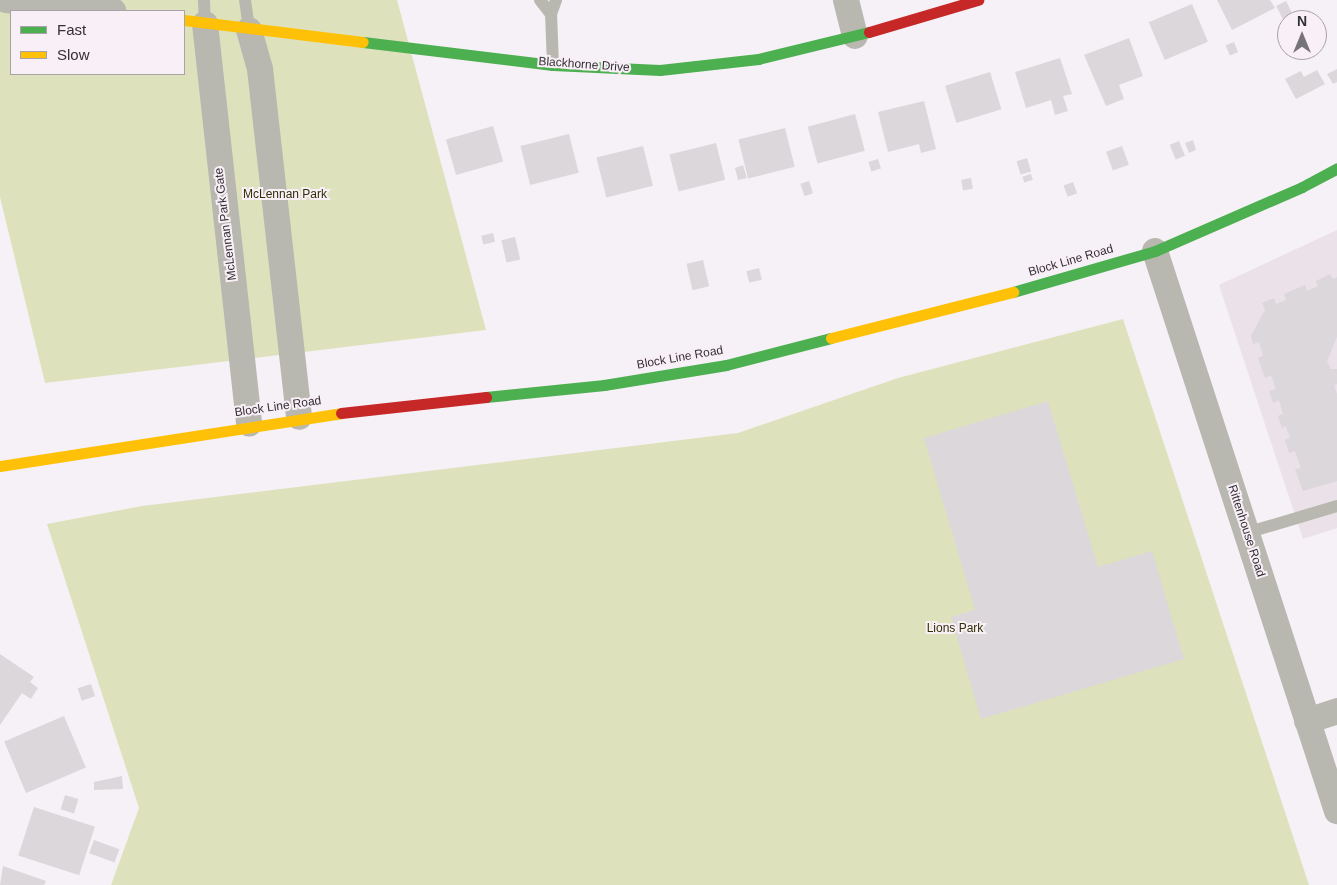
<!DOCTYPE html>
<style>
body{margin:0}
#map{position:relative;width:1337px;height:885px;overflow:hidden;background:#f6f1f6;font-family:Arial,sans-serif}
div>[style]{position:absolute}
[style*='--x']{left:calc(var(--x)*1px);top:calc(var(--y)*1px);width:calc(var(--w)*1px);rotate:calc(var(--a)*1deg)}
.built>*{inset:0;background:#eae1e9}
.green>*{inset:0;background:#dee2bc}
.building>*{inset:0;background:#dbd7da;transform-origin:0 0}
.lane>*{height:12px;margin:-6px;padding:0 6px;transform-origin:6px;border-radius:6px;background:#b9b8b0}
.street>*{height:26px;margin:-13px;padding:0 13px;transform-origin:13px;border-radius:13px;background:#b9b8b0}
.fast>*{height:11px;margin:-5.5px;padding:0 5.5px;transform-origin:5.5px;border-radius:5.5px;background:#4caf50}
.slow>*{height:11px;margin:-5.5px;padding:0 5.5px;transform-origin:5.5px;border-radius:5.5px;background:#ffc107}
.jam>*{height:11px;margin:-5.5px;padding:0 5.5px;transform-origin:5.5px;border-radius:5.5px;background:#c62828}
span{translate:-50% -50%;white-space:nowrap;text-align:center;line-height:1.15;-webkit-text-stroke:4px #f8eff7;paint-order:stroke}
.street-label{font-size:12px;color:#333033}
.park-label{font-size:12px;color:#2e3205}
.legend{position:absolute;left:10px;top:10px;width:175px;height:65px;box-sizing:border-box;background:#f8eff7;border:1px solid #a9a3a9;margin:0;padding:6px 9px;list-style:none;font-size:15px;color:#333033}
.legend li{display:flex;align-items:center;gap:10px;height:25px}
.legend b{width:25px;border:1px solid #a9a3a9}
.north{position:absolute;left:1277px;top:10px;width:50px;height:50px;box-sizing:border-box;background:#f8eff7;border:1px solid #a9a3a9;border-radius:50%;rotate:0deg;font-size:14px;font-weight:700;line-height:20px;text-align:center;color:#333033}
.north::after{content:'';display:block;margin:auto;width:18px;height:22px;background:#777477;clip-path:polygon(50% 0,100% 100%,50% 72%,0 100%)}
</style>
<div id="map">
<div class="built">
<div style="clip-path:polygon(1337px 230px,1337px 528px,1303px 539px,1219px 285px)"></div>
</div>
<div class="green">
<div style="clip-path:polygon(evenodd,0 0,397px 0,486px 330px,45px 383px,0 197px,0 0,11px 11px,184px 11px,184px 74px,11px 74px,11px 11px)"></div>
<div style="clip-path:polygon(1123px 319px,1309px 885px,111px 885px,139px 808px,47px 524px,142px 506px,738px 433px,898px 378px)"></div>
</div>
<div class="building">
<div style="clip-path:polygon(1217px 0,1270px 0,1275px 8px,1232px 30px)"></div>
<div style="left:1286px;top:1px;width:16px;height:11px;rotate:63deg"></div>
<div style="left:1192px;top:4px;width:41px;height:47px;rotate:67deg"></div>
<div style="clip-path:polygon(1129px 38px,1143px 76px,1119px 85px,1124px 99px,1106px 106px,1084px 55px)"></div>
<div style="left:1234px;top:42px;width:11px;height:9px;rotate:68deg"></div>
<div style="clip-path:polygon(1060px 58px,1072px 94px,1063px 96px,1068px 111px,1055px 115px,1051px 100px,1026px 108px,1015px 72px)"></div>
<div style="clip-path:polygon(1337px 69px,1337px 82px,1333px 84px,1327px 74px)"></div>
<div style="clip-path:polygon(1317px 70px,1325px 84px,1296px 99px,1285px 79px,1301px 71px,1304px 77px)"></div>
<div style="left:990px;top:72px;width:39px;height:47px;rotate:73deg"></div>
<div style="clip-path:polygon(924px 101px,936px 149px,921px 153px,919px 144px,888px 152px,878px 112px)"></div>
<div style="left:855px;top:114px;width:38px;height:49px;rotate:75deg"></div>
<div style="left:493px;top:126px;width:37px;height:49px;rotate:74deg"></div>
<div style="left:785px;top:128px;width:40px;height:48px;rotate:76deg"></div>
<div style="left:569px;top:134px;width:40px;height:50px;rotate:76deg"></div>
<div style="clip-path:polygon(1193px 140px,1196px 150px,1189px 153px,1185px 143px)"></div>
<div style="left:1179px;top:141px;width:16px;height:10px;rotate:68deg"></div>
<div style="left:716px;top:143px;width:38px;height:48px;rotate:76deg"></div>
<div style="left:643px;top:146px;width:41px;height:48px;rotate:76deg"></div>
<div style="left:1122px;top:146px;width:20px;height:17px;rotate:70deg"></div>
<div style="left:1027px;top:158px;width:14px;height:11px;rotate:73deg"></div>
<div style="left:878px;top:159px;width:10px;height:10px;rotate:73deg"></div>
<div style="clip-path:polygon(743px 165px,747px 178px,738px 180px,735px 168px)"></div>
<div style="left:1031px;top:174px;width:6px;height:9px;rotate:72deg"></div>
<div style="left:971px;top:178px;width:11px;height:10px;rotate:80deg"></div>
<div style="left:809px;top:181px;width:13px;height:9px;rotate:72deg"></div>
<div style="left:1073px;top:182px;width:12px;height:10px;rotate:70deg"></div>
<div style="left:493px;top:233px;width:9px;height:12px;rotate:77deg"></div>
<div style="left:515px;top:237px;width:23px;height:14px;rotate:77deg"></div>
<div style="left:703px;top:260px;width:27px;height:17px;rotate:77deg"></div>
<div style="left:759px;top:268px;width:12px;height:13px;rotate:76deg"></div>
<div style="clip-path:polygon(1330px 274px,1333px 279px,1337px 277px,1337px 337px,1327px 361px,1331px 369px,1337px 369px,1337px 384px,1334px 385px,1337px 394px,1337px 481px,1303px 491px,1295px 469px,1301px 468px,1295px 451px,1289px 453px,1285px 440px,1290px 438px,1286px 426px,1282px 428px,1278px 416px,1283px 414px,1279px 400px,1273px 403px,1269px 391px,1276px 389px,1271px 375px,1265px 378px,1258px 358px,1263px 356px,1259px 342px,1253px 344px,1251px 336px,1265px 310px,1262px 303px,1274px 298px,1276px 304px,1286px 300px,1284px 294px,1305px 285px,1307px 291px,1318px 286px,1316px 281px)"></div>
<div style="clip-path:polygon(1048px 401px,1098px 567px,1152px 551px,1184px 659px,981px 719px,951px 617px,975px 610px,924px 438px)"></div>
<div style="clip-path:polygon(0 654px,34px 677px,30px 682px,38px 688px,31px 699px,22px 693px,0 725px)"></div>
<div style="left:91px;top:684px;width:13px;height:14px;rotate:72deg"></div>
<div style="left:64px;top:716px;width:56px;height:65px;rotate:67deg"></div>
<div style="clip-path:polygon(122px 776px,123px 789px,94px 790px,94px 782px)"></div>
<div style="left:65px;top:795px;width:14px;height:15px;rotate:17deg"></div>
<div style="left:34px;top:807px;width:64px;height:51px;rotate:18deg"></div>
<div style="left:94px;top:840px;width:27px;height:14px;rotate:20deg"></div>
<div style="clip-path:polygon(3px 866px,46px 881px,44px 885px,0 885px)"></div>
</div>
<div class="lane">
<div style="--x:204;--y:0;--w:24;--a:88"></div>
<div style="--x:245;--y:0;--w:30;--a:82"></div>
<div style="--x:540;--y:0;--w:18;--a:52"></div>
<div style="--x:553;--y:65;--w:51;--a:-92.2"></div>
<div style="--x:551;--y:14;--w:15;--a:-70"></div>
<div style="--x:1246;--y:533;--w:95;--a:-16.5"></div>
</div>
<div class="street">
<div style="--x:6;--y:0;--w:108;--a:5.9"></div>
<div style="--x:846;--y:0;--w:37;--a:76"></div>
<div style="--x:205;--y:24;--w:402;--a:83.7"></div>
<div style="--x:249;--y:30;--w:41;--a:74.2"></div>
<div style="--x:260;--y:69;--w:350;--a:83.6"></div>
<div style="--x:1155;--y:251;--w:589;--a:72"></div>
<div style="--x:1307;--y:721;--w:32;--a:-18"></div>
</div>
<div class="fast">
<div style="--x:363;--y:42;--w:191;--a:6.9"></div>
<div style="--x:553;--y:65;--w:107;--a:2.7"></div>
<div style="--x:660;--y:70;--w:99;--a:-6.4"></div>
<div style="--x:758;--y:59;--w:114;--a:-13.7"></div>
<div style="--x:1013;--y:292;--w:148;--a:-16.1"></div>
<div style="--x:1155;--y:251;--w:160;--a:-23.5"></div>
<div style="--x:1302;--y:187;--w:40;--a:-28"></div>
<div style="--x:486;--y:397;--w:119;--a:-5.8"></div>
<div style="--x:604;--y:385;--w:124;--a:-9.3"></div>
<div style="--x:726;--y:365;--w:108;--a:-14.4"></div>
</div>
<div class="slow">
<div style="--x:184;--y:20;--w:180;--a:7"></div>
<div style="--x:831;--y:338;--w:188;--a:-14.2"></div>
<div style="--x:0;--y:466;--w:345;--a:-8.8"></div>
</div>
<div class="jam">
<div style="--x:869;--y:32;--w:114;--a:-16.4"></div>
<div style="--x:341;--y:413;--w:146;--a:-6.3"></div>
</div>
<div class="street-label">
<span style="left:584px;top:65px;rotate:4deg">Blackhorne Drive</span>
<span style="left:226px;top:224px;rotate:-97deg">McLennan Park Gate</span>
<span style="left:1071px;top:261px;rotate:-16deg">Block Line Road</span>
<span style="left:680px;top:358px;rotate:-10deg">Block Line Road</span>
<span style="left:278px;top:407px;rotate:-8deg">Block Line Road</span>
<span style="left:1246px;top:531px;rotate:72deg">Rittenhouse Road</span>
</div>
<div class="park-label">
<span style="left:285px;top:195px">McLennan Park</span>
<span style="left:955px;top:629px">Lions Park</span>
</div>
<ul class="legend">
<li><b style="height:6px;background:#4caf50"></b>Fast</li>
<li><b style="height:6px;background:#ffc107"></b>Slow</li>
</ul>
<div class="north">N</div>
</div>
